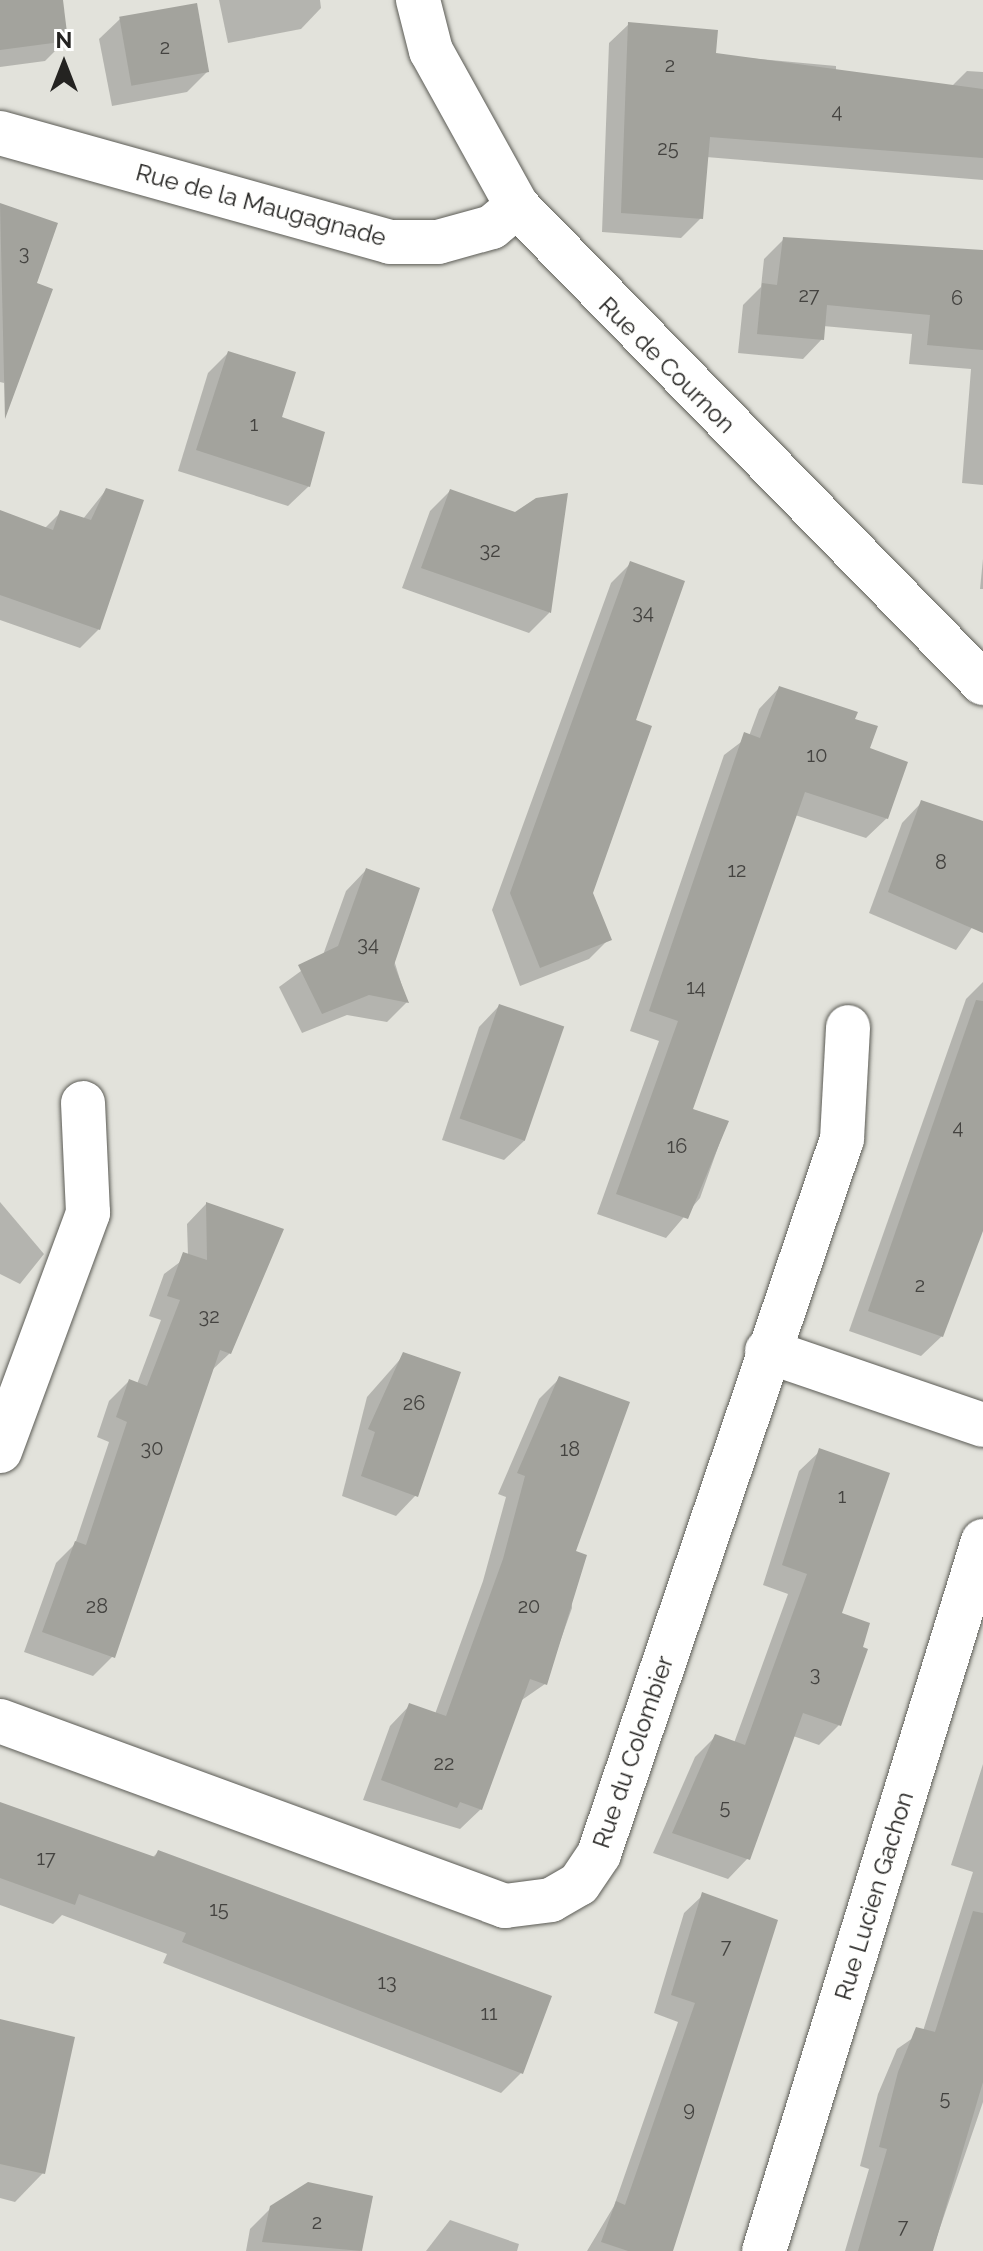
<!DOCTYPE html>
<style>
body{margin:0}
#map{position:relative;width:983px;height:2251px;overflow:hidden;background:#e2e2db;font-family:Raleway,sans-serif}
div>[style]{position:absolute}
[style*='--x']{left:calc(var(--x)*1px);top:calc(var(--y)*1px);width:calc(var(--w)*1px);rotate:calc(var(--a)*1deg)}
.shadow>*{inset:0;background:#0003}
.building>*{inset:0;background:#a3a39d;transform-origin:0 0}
.roads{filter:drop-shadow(0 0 2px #5c5c56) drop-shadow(0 0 2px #5c5c56)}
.street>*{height:44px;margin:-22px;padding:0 22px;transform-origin:22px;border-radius:22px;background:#fff}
.secondary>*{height:44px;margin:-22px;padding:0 22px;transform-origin:22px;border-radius:22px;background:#fff}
span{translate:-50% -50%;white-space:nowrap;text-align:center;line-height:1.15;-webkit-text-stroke:6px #fffffe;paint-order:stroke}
.number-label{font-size:20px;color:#444340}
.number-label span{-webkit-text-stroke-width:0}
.street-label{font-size:24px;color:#242321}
.north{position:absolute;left:24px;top:24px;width:80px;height:80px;-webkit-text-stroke:6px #fffffe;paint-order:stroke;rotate:0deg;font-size:22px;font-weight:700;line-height:32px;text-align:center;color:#242321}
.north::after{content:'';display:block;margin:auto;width:28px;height:36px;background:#242321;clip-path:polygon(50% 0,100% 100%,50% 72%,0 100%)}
</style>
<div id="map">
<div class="shadow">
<div style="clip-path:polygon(0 0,61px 0,66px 40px,45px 61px,0 67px)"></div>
<div style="clip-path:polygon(219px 0,320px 0,321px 8px,301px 29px,228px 43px)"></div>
<div style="clip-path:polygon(120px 19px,207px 72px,187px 92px,112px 106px,99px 39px)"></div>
<div style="clip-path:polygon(629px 24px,714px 55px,836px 66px,836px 74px,951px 87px,967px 71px,983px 72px,983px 180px,706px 157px,701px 218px,681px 238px,602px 232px,609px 43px)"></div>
<div style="clip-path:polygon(0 205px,55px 225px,4px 383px,0 382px)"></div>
<div style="clip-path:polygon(784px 239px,983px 252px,983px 485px,962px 483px,971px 369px,909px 364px,912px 334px,823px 326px,822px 339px,803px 359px,738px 353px,743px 305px,761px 287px,764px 259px)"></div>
<div style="clip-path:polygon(228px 353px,279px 418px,309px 486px,288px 506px,178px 471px,208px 373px)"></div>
<div style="clip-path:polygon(106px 490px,99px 629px,80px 648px,0 620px,0 513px,44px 529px,61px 512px,83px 519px)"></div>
<div style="clip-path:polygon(450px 491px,515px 514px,565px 495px,549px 613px,529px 633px,402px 588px,430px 511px)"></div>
<div style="clip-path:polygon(983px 559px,983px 589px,980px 589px)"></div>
<div style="clip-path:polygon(631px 563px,633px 721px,591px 893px,609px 939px,589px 959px,520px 986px,492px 910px,611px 583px)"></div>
<div style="clip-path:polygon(779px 688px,853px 720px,887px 818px,866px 838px,795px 815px,690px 1110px,727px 1122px,700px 1198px,666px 1238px,597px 1214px,659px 1041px,630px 1031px,724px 755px,749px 736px,759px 709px)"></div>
<div style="clip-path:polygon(922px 802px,983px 841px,983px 912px,956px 950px,869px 913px,902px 823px)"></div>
<div style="clip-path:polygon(366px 870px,407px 1002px,387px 1022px,347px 1015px,302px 1033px,279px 987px,323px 955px,346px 891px)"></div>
<div style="clip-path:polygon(983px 982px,983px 1204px,942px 1336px,921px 1356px,849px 1331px,966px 999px)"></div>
<div style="clip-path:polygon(499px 1006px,525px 1140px,504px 1160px,442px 1140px,479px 1027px)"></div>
<div style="clip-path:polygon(0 1202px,44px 1254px,20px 1284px,0 1274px)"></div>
<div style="clip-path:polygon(206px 1204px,281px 1230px,230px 1353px,210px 1372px,113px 1656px,93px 1676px,24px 1652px,56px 1563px,75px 1544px,109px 1442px,97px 1437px,109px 1401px,129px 1381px,137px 1384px,161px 1320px,149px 1316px,164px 1274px,188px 1256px,187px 1224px)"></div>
<div style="clip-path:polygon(404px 1355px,416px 1495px,396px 1516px,342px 1496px,367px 1397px)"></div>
<div style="clip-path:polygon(559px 1379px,572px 1608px,545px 1684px,519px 1702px,481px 1809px,460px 1829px,363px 1800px,390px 1726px,410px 1705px,435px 1714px,483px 1581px,506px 1497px,498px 1494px,539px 1399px)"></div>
<div style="clip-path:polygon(820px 1451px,840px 1614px,839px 1725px,819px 1745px,793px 1736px,748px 1858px,728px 1879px,653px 1853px,695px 1757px,716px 1736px,734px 1743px,788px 1594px,763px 1585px,799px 1471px)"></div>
<div style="clip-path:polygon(983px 1764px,983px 2102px,932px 2251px,845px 2251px,869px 2169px,860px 2166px,878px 2094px,897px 2049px,923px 2031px,973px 1872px,951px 1865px)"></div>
<div style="clip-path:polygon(0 1804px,152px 1858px,158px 1852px,521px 2073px,501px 2093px,163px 1963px,167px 1954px,62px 1915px,53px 1924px,0 1905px)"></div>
<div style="clip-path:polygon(703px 1895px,776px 1921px,671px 2251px,587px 2251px,614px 2206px,678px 2022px,654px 2013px,684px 1913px)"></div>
<div style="clip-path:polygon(0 2028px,43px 2173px,15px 2202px,0 2198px)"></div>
<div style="clip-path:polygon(371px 2197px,360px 2251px,246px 2251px,250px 2229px,271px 2208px)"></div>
<div style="clip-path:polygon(450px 2220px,519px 2244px,517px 2251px,426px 2251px)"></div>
</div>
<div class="building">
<div style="clip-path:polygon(0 0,63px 0,68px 41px,0 50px)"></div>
<div style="left:197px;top:3px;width:70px;height:79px;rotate:80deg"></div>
<div style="clip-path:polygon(628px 22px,718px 30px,716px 53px,983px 89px,983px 158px,710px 137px,703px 219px,621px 213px)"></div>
<div style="clip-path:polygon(0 203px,58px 223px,37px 283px,53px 289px,5px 419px)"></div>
<div style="clip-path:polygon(783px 237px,983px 250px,983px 350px,927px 345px,930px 315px,827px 305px,824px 340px,757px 334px,762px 283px,777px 285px)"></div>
<div style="clip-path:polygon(228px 351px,296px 372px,282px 417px,325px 432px,310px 487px,196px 450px)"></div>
<div style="clip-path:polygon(106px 488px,144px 500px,100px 630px,0 595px,0 510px,53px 530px,60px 510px,91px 520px)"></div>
<div style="clip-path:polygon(450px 489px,515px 512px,536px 498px,568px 493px,551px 613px,421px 568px)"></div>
<div style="clip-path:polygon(630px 561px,685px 581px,636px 720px,652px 726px,593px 893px,612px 940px,540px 968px,510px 893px)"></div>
<div style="clip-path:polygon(779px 686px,858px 712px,855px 719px,878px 726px,870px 748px,908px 762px,888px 819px,805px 792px,693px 1109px,729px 1121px,688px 1219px,616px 1194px,678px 1021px,649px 1011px,744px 732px,760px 738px)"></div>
<div style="clip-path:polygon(921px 800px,983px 821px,983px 933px,888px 892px)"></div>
<div style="clip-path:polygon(366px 868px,420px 888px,394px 965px,409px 1003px,369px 995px,322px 1014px,298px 965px,338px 946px)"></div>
<div style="clip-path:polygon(976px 1000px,983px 1001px,983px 1231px,943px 1337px,868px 1311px)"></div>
<div style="left:499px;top:1004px;width:69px;height:121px;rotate:19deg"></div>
<div style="clip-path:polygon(206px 1202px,284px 1229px,231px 1354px,220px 1350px,115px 1658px,42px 1632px,75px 1541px,86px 1545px,127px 1422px,116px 1417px,129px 1379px,147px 1386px,180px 1300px,167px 1296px,183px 1252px,207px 1260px)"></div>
<div style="clip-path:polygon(403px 1352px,461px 1372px,418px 1497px,361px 1476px,375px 1432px,368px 1429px)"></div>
<div style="clip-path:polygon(559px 1376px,630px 1402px,576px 1551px,587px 1555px,547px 1685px,530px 1679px,482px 1810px,460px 1802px,457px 1808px,381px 1780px,409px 1703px,446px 1716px,503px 1559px,525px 1476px,517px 1473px)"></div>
<div style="clip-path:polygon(819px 1448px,890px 1473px,842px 1613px,870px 1623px,863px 1647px,868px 1649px,841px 1726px,803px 1713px,750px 1860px,672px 1833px,715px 1734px,745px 1745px,807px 1574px,782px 1565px)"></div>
<div style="clip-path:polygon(0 1802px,155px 1857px,158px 1850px,552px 1996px,523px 2074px,182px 1942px,186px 1933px,79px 1894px,75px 1905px,0 1878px)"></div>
<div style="clip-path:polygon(702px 1892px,778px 1920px,673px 2251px,628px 2251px,601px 2242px,616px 2201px,625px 2205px,695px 2003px,671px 1995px)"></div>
<div style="clip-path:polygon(973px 1911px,983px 1913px,983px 2082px,933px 2251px,858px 2251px,887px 2149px,879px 2147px,898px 2072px,916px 2027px,935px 2032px)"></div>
<div style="clip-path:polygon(0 2019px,75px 2037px,45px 2174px,0 2164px)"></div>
<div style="clip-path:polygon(308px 2182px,373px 2196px,362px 2251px,262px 2242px,270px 2206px)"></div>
</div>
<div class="roads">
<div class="street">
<div style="--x:0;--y:133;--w:405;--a:15.6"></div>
<div style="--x:390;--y:242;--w:48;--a:0"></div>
<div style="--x:438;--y:242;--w:56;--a:-15.5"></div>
<div style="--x:492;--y:227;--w:33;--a:-40"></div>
<div style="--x:517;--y:206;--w:177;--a:-119"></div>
<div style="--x:431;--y:51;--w:53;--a:-104.3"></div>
<div style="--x:767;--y:1351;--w:228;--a:18.9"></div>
<div style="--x:0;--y:1451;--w:254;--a:-69.7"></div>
<div style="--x:88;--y:1213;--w:110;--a:-92.6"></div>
<div style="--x:0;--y:1721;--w:538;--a:20.12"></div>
<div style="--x:505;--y:1906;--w:46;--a:-7.4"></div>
<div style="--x:551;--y:1900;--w:32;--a:-30"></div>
<div style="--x:579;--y:1884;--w:36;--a:-56"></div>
<div style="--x:599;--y:1854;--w:755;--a:-71.23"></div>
<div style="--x:842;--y:1139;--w:112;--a:-86.9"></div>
<div style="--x:764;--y:2251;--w:743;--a:-72.86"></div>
</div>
<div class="secondary">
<div style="--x:517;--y:206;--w:667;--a:45.67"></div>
</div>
</div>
<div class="number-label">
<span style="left:165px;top:47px">2</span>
<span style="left:670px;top:65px">2</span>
<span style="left:837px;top:111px">4</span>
<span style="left:668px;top:148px">25</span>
<span style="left:24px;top:253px">3</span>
<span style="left:809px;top:295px">27</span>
<span style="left:957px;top:298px">6</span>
<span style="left:254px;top:424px">1</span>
<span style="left:490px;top:550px">32</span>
<span style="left:643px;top:612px">34</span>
<span style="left:817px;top:755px">10</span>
<span style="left:941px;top:862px">8</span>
<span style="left:737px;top:870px">12</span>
<span style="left:368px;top:944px">34</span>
<span style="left:696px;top:987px">14</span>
<span style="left:958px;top:1127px">4</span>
<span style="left:677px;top:1146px">16</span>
<span style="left:920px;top:1285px">2</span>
<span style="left:209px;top:1316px">32</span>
<span style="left:414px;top:1403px">26</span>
<span style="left:152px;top:1448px">30</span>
<span style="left:570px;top:1449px">18</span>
<span style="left:842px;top:1496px">1</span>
<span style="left:97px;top:1606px">28</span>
<span style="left:529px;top:1606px">20</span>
<span style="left:815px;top:1674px">3</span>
<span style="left:444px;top:1763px">22</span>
<span style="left:725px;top:1807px">5</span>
<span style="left:46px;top:1858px">17</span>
<span style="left:219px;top:1909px">15</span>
<span style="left:726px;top:1946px">7</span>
<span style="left:387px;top:1982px">13</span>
<span style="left:489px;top:2013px">11</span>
<span style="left:945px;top:2098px">5</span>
<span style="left:689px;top:2109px">9</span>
<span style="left:317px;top:2222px">2</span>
<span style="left:903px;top:2226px">7</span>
</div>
<div class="street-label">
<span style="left:261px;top:205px;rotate:15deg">Rue de la Maugagnade</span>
<span style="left:667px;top:365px;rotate:45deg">Rue de Cournon</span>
<span style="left:633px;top:1752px;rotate:-71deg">Rue du Colombier</span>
<span style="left:874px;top:1896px;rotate:-73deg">Rue Lucien Gachon</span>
</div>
<div class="north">N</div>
</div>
